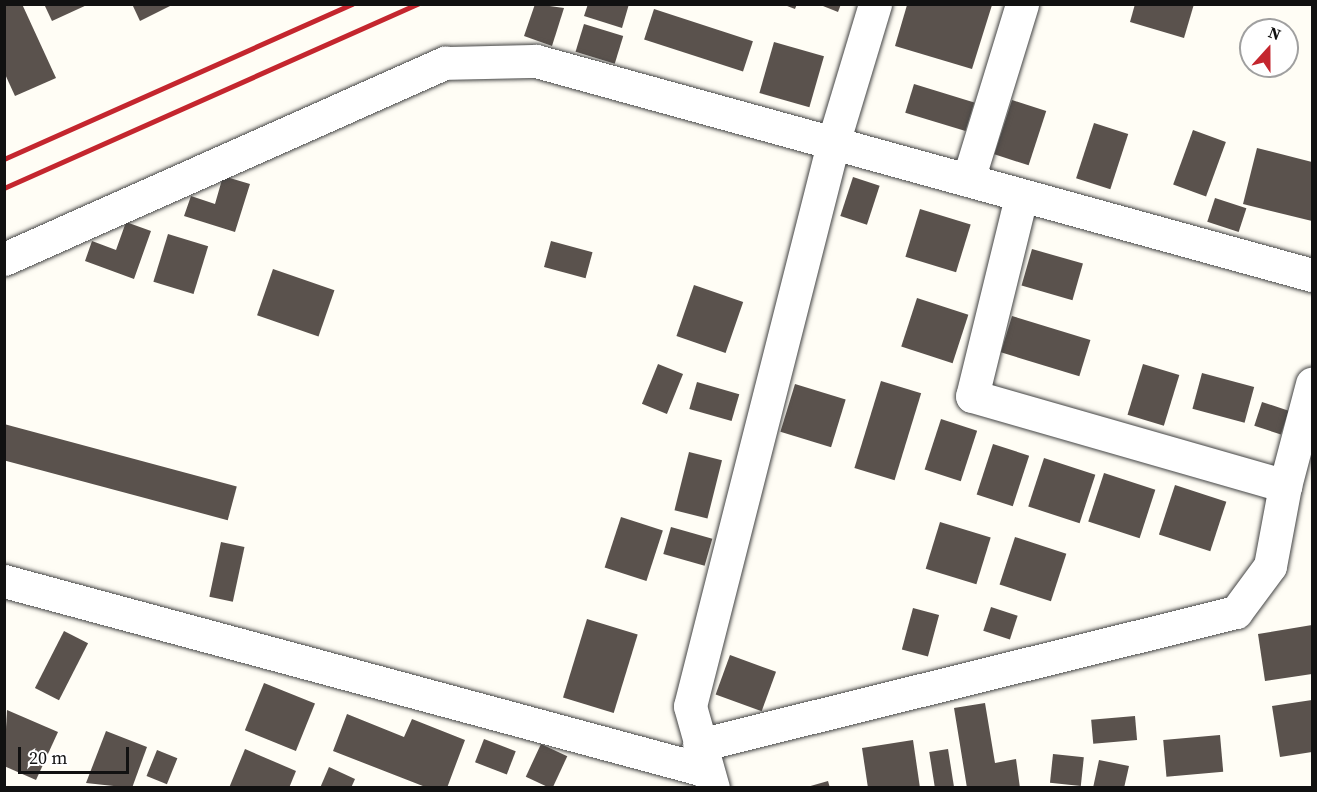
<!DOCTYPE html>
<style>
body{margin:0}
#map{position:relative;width:1317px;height:792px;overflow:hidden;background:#fffdf5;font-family:"Source Serif 4",serif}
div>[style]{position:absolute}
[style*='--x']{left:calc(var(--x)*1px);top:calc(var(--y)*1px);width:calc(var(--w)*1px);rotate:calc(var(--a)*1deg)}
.building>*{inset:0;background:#5a524d;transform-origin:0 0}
.roads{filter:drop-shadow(0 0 2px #444) drop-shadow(0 0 2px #444)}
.minor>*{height:33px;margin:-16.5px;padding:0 16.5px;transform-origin:16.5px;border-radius:16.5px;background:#fff}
.rail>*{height:4.5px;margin:-2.25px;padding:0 2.25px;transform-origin:2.25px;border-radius:2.25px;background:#c4262e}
span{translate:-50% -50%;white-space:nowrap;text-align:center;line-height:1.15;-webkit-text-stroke:6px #fff;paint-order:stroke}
.frame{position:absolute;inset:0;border:6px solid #111;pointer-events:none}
.north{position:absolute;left:1239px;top:18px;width:60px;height:60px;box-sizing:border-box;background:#fff;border:2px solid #a0a0a0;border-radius:50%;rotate:21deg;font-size:16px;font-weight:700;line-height:24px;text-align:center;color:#111}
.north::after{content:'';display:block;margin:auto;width:21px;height:27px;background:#c4262e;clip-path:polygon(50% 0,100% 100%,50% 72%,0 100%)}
.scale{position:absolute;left:18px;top:747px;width:111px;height:27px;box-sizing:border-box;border:3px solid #111;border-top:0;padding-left:8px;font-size:18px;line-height:21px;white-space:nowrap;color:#111;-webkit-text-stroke:4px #fff;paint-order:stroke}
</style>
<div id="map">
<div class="building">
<div style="clip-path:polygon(4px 4px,22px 4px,56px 78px,15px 96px,4px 72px)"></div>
<div style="clip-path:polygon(44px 4px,89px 4px,52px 21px)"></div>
<div style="clip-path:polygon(132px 4px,169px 4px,170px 6px,140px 21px)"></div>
<div style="clip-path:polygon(535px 4px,564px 8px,552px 46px,524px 36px)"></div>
<div style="clip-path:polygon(588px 4px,629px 4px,622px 28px,584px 16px)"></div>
<div style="clip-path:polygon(782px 4px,797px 4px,795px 9px)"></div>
<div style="clip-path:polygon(818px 4px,841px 4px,838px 12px)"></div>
<div style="clip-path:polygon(1135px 4px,1194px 4px,1184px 38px,1130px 22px)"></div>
<div style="clip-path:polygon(907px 5px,992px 5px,972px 69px,895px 46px)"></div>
<div style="left:654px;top:9px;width:104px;height:32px;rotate:18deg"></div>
<div style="left:584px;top:24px;width:41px;height:29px;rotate:17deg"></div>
<div style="left:774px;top:42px;width:52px;height:53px;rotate:16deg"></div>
<div style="left:914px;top:84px;width:63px;height:30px;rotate:17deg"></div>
<div style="left:1012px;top:100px;width:36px;height:57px;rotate:18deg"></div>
<div style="left:1094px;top:123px;width:36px;height:58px;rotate:18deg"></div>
<div style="left:1193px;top:130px;width:35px;height:58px;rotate:20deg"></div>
<div style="clip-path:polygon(1257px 148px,1312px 162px,1312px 221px,1243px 204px)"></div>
<div style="clip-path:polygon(223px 176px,250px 184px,235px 232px,184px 216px,191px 196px,215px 204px)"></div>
<div style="left:853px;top:177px;width:28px;height:41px;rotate:18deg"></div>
<div style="left:1215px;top:198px;width:33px;height:25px;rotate:18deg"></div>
<div style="left:920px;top:209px;width:53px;height:50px;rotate:17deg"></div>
<div style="clip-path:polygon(126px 222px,151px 231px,134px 279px,85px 261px,92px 241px,116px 250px)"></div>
<div style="left:168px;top:234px;width:42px;height:50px;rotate:17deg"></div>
<div style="left:551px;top:241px;width:43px;height:27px;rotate:15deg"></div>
<div style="left:1032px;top:249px;width:53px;height:38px;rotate:16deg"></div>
<div style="left:273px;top:269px;width:65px;height:49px;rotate:19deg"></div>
<div style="left:694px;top:285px;width:52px;height:54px;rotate:19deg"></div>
<div style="left:917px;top:298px;width:54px;height:51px;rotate:18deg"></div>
<div style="left:1012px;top:316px;width:82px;height:38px;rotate:17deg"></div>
<div style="left:658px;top:364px;width:27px;height:43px;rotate:22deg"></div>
<div style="left:1143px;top:364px;width:38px;height:53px;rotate:17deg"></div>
<div style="left:1202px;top:373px;width:54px;height:37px;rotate:15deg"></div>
<div style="left:881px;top:381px;width:42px;height:91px;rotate:17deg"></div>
<div style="left:697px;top:382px;width:44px;height:28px;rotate:16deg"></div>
<div style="left:795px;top:384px;width:53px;height:50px;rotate:17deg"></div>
<div style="left:1262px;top:402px;width:28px;height:25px;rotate:18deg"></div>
<div style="left:941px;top:419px;width:38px;height:53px;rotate:18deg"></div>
<div style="left:4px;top:424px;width:241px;height:35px;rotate:15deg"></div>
<div style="left:993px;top:444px;width:38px;height:53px;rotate:18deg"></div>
<div style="left:689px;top:452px;width:34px;height:60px;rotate:14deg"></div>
<div style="left:1044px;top:458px;width:54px;height:51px;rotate:18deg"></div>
<div style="left:1104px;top:473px;width:54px;height:51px;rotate:18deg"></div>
<div style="left:1175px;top:485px;width:54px;height:52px;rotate:18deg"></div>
<div style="left:621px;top:517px;width:44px;height:53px;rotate:18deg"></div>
<div style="left:940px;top:522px;width:53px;height:49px;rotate:17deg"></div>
<div style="left:671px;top:527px;width:43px;height:28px;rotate:16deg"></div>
<div style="left:1015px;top:537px;width:54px;height:50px;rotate:18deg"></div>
<div style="left:221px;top:542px;width:24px;height:56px;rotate:12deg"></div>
<div style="left:991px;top:607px;width:28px;height:25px;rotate:18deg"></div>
<div style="left:913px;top:608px;width:27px;height:43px;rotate:15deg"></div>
<div style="left:587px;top:619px;width:53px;height:82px;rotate:17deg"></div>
<div style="clip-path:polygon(1312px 625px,1312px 674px,1265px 681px,1258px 634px)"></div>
<div style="left:64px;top:631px;width:27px;height:64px;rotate:27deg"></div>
<div style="left:730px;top:655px;width:49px;height:42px;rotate:20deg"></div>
<div style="left:264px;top:683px;width:55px;height:51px;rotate:22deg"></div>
<div style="clip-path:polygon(1312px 700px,1312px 752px,1280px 757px,1272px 706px)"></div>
<div style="clip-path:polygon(985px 703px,995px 763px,1016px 759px,1020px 788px,967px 788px,954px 708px)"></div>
<div style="clip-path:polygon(7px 710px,58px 732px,36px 780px,4px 766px)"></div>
<div style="clip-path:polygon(347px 714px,404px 737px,412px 719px,465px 740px,447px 788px,428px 788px,333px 751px)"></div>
<div style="left:1135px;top:716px;width:24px;height:44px;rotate:85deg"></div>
<div style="clip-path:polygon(106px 731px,147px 747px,132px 788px,86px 783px)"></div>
<div style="left:1220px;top:735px;width:37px;height:57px;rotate:85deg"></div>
<div style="left:484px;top:739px;width:34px;height:25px;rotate:21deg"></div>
<div style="clip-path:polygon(913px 740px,920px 788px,868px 788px,862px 748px)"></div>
<div style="left:541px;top:744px;width:29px;height:36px;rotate:25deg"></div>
<div style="clip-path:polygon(245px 749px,296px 771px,289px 788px,229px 788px)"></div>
<div style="left:948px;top:749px;width:39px;height:19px;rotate:81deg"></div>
<div style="left:157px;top:750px;width:22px;height:28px;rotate:22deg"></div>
<div style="left:1053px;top:754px;width:31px;height:29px;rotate:6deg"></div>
<div style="clip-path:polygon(1099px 760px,1129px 766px,1124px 788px,1093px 788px)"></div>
<div style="clip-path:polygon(329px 767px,355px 779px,351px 788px,320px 788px)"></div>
<div style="clip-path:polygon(828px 781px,830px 788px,807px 788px,807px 787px)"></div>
</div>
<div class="roads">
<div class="minor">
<div style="--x:968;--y:180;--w:184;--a:-72.9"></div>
<div style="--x:1021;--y:197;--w:205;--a:103.8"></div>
<div style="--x:972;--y:396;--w:326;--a:16"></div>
<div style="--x:1285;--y:486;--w:106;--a:-75.2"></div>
<div style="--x:4;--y:259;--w:483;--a:-24"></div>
<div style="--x:445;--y:63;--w:91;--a:-1.3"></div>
<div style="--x:536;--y:61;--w:805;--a:15.42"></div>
<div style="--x:4;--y:581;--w:725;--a:15.11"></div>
<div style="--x:699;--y:745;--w:553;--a:-13.91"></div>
<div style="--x:1236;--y:612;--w:57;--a:-53.5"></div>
<div style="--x:1270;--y:566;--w:81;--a:-79.4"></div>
<div style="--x:713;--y:788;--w:85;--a:-105.7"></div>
<div style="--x:690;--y:706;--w:584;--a:-75.73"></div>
<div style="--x:834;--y:140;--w:142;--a:-73.2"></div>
</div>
</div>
<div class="rail">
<div style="--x:4;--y:159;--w:381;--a:-24"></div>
<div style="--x:4;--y:188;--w:453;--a:-24"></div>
</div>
<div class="frame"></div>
<div class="north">N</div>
<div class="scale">20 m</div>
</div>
